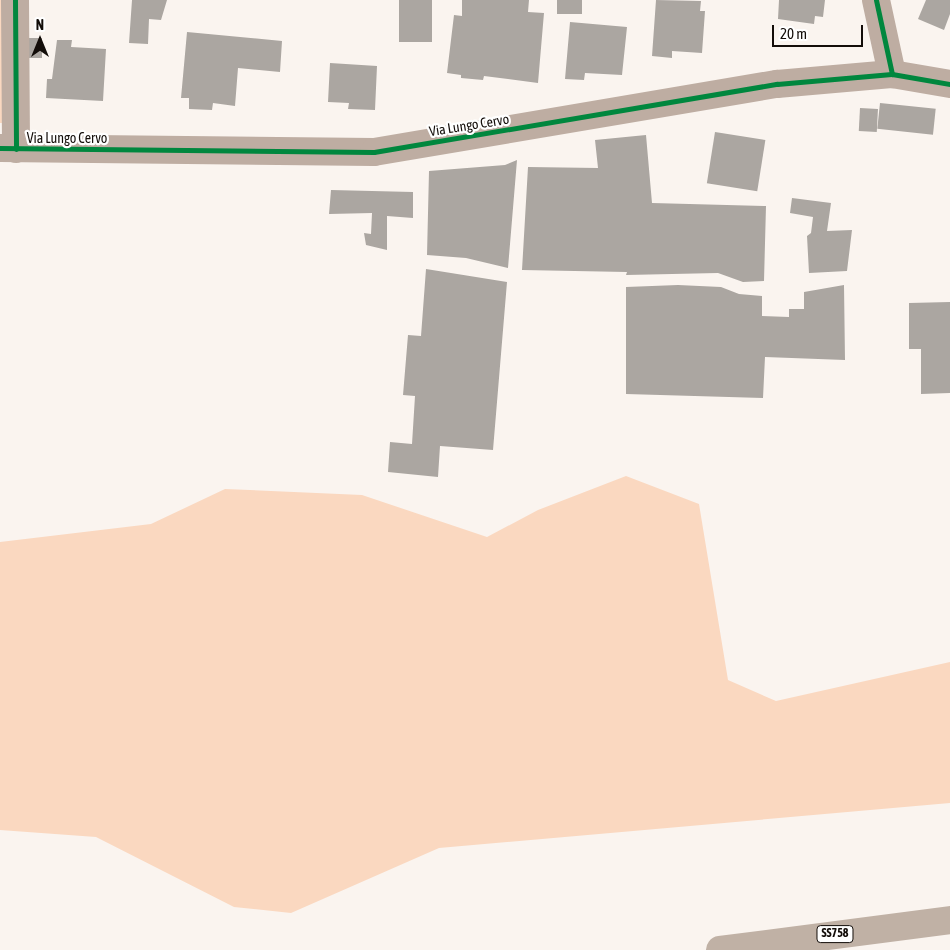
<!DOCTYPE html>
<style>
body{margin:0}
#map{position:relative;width:950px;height:950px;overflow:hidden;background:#faf4ef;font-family:"Asap Condensed",sans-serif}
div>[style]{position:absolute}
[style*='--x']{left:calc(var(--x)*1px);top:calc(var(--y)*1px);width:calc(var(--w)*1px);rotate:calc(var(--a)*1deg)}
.green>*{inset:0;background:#fad8c0;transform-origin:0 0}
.building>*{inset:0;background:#aba6a1;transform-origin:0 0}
.minor>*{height:28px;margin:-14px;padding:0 14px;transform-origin:14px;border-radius:14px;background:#beada2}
.trunk>*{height:28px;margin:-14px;padding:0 14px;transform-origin:14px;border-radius:14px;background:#c0b1a5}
.cycleway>*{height:5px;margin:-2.5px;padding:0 2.5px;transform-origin:2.5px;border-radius:2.5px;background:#00873e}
span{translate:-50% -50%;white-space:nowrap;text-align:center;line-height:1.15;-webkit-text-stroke:4.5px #fff;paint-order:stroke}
.shield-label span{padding:1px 4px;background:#fff;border:1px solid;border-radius:4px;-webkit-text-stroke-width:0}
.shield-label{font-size:12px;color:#130d09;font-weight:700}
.street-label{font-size:14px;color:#130d09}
.north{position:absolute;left:15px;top:15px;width:50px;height:50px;-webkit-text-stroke:4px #fff;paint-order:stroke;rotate:0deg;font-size:14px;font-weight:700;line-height:20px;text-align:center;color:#130d09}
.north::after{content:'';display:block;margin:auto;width:18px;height:22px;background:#130d09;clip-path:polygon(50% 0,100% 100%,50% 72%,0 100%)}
.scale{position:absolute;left:772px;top:25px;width:91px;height:22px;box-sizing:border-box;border:2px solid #130d09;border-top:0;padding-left:6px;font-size:15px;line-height:18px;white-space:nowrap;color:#130d09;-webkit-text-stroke:4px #fff;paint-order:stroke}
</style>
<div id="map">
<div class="green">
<div style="left:0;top:0;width:3px;height:123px"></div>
<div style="clip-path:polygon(626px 476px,699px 504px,728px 680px,776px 701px,950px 662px,950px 803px,439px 848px,291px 913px,234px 907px,96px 837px,0 830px,0 542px,151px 524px,225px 489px,362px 495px,487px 537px,538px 510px)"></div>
</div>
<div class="building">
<div style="clip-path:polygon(132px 0,167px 0,161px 20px,149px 19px,148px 44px,129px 43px)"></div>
<div style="left:399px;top:0;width:33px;height:42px"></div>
<div style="clip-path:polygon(462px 0,529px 0,528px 12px,544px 13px,538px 83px,484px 76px,483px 80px,461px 78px,461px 75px,447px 73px,454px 15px,462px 16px)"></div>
<div style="left:557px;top:0;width:25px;height:14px"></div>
<div style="clip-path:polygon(656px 0,701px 1px,700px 11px,705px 11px,702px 53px,672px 51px,672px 58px,652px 56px)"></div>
<div style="clip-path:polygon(779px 0,825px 0,823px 17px,815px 16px,814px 24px,778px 19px)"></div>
<div style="clip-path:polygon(926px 0,950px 0,950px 14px,944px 30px,918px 19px)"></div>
<div style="clip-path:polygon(570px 22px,627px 27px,622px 75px,585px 73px,584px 80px,565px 79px)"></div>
<div style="clip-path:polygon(187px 32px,282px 41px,280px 72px,238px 68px,235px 106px,213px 103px,212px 110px,189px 109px,189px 98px,181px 98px)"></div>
<div style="left:29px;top:38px;width:13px;height:20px"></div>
<div style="clip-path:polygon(57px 40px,72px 40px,71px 47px,106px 49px,103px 101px,46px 98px,47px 79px,52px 79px)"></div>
<div style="clip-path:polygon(330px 63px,377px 66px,375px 110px,348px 109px,349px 103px,328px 102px)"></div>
<div style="left:880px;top:103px;width:56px;height:26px;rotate:6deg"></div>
<div style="left:860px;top:108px;width:18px;height:23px;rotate:3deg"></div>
<div style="left:715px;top:132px;width:51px;height:52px;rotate:9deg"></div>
<div style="clip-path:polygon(646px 135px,652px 203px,766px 206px,764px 281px,743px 282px,718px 273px,626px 275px,627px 272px,522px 270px,528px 167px,598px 168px,595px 140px)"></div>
<div style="clip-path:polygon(517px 160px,508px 268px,466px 258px,427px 255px,429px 171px,505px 165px)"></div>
<div style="clip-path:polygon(331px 190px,413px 192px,413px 218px,387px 216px,387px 250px,366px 245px,364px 233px,371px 234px,372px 213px,329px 214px)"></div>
<div style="clip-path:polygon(792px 198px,831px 203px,827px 231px,852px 230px,847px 271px,809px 273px,807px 236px,811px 233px,813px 217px,790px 213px)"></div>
<div style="clip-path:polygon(426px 269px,507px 282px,493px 450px,440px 446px,438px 477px,388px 472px,390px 442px,412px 444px,415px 396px,403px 395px,408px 335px,421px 336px)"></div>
<div style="clip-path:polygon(678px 285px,721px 287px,739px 294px,762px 296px,762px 316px,789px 317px,789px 309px,804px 309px,804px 292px,844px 285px,845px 360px,765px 357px,763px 398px,626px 394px,626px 287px)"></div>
<div style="clip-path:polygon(950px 302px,950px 393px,921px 394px,921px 349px,909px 349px,909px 303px)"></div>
</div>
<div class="minor">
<div style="--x:15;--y:0;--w:149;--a:89.6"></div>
<div style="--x:876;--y:0;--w:76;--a:77.8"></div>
<div style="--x:0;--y:148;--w:374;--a:0.6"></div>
<div style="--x:374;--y:152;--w:409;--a:-9.6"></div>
<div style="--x:777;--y:84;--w:115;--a:-5"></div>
<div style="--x:892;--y:74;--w:59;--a:9.8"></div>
</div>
<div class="trunk">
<div style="--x:720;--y:950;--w:232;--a:-7.4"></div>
</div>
<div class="cycleway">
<div style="--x:15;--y:0;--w:149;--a:89.6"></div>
<div style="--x:876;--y:0;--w:76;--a:77.8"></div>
<div style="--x:0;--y:148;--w:374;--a:0.6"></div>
<div style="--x:374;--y:152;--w:409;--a:-9.6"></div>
<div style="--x:777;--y:84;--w:115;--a:-5"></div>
<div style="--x:892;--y:74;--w:59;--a:9.8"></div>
</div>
<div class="shield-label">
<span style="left:835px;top:934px">SS758</span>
</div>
<div class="street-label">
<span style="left:469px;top:125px;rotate:-9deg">Via Lungo Cervo</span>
<span style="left:67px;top:138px">Via Lungo Cervo</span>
</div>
<div class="north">N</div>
<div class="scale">20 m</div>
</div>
